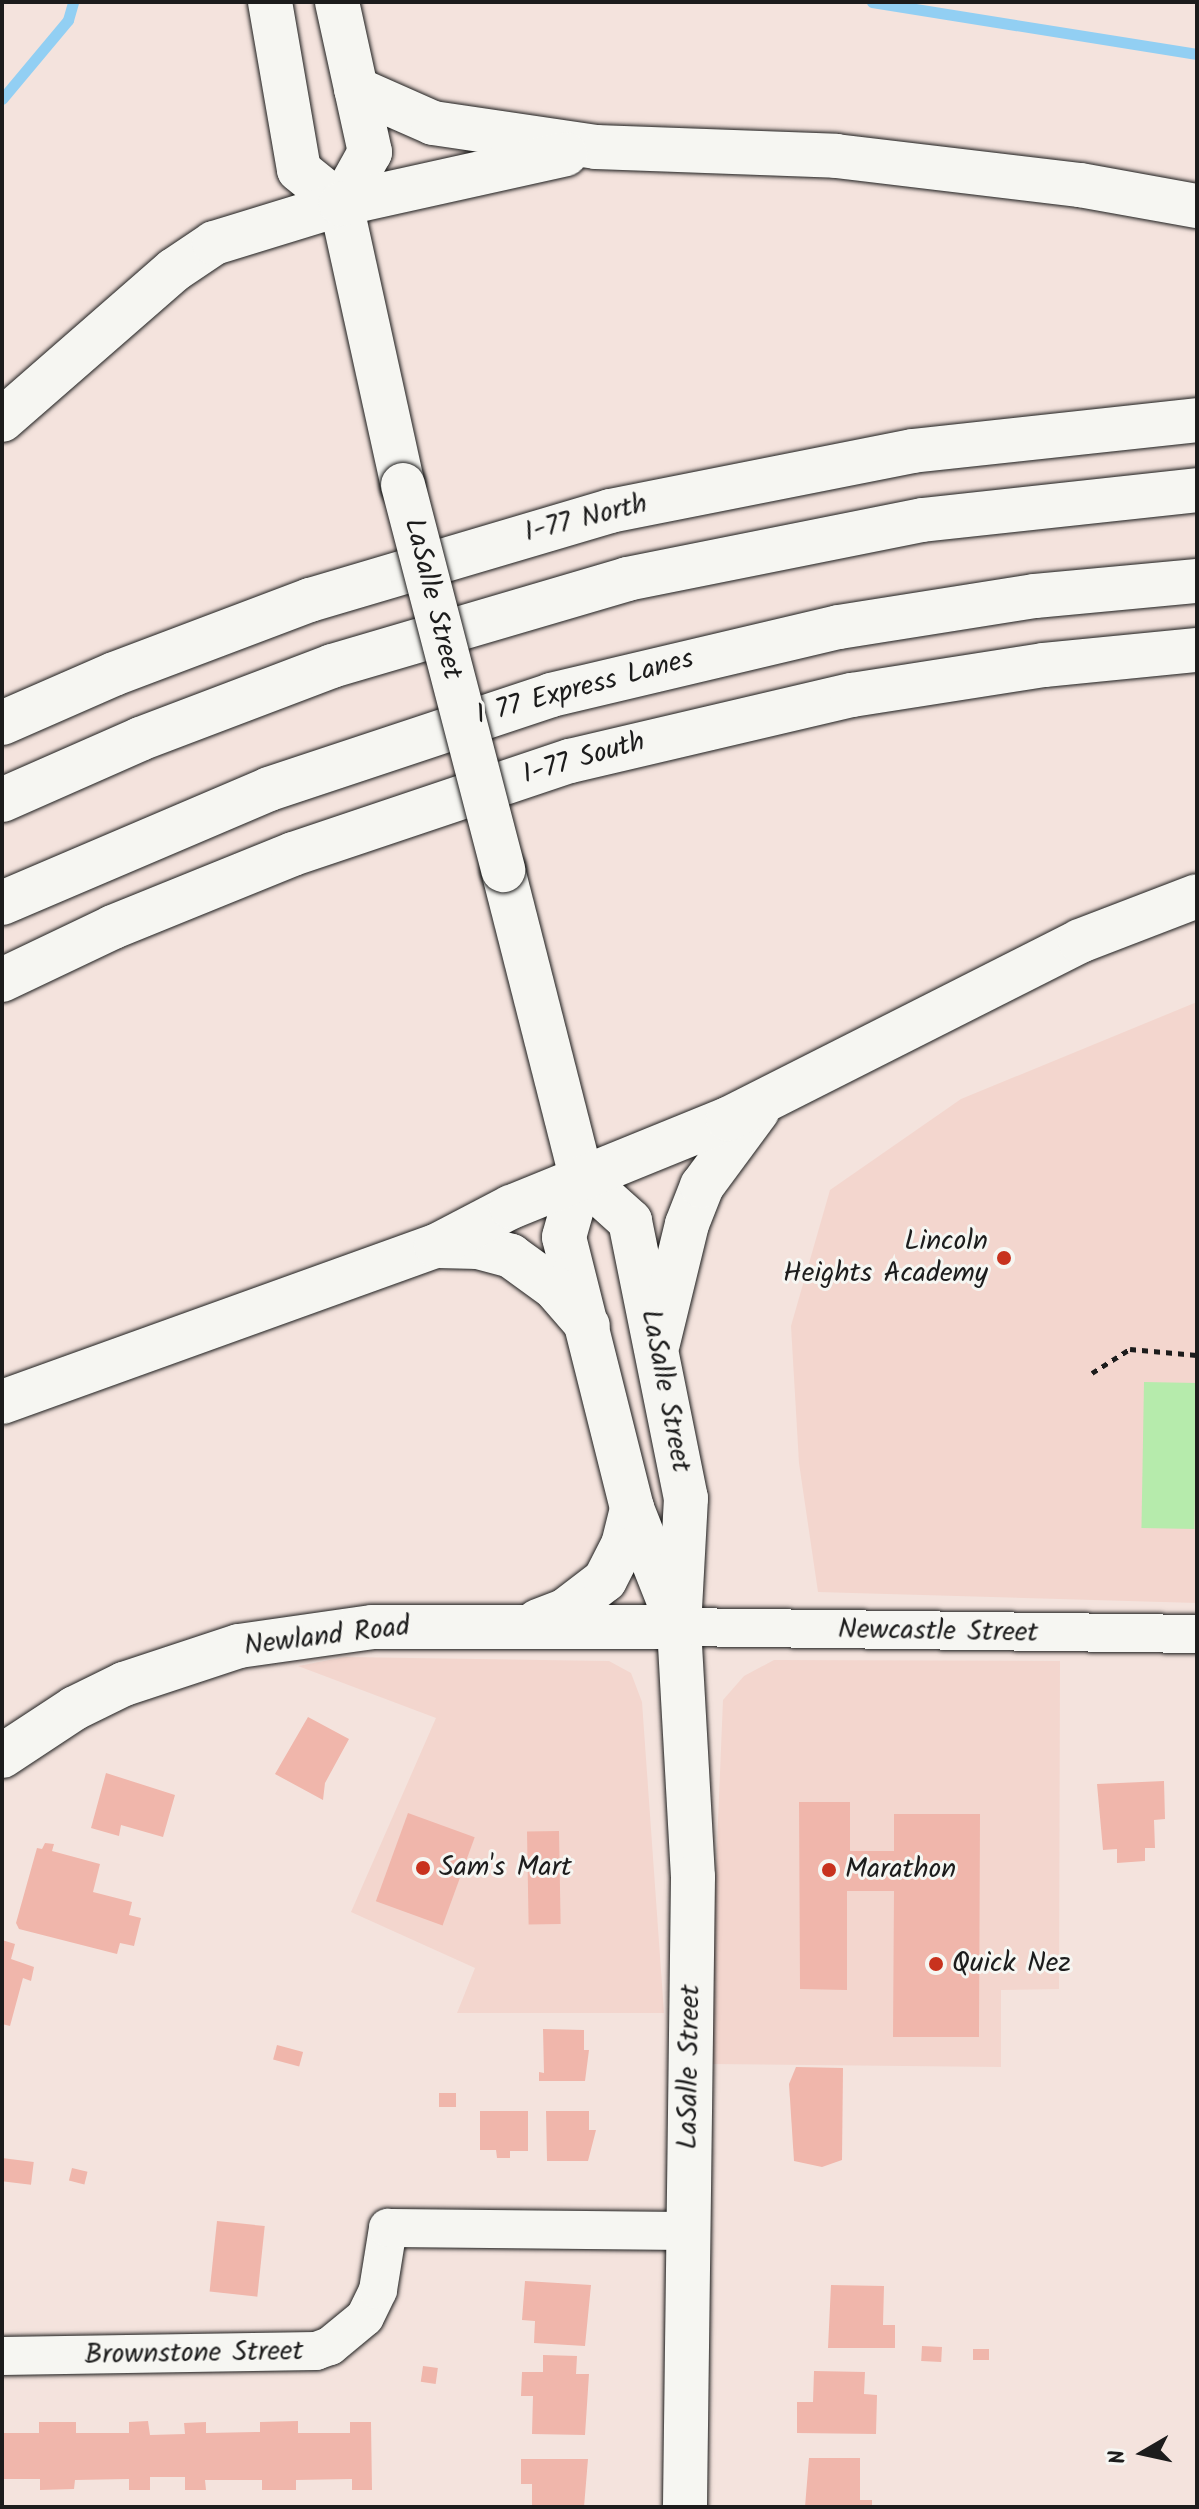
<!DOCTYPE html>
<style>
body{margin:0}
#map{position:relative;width:1199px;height:2509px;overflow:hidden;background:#f4e3dd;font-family:Kalam,sans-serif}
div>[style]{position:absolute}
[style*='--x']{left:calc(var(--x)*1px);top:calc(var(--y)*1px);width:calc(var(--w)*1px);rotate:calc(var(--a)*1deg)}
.built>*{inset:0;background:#f3d6ce}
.green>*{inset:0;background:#b6ebac;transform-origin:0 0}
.stream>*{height:11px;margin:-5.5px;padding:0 5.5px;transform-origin:5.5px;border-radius:5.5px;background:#92cff3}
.building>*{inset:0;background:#f0b6ab;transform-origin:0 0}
.path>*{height:5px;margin-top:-2.5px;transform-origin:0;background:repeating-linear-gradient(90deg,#1c1c1c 0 6px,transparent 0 12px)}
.roads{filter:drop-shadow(0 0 2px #1c1c1c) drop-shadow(0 0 2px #1c1c1c)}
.minor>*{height:38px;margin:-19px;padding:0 19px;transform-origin:19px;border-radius:19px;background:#f6f6f2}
.tertiary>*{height:44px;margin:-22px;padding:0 22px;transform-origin:22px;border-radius:22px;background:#f6f6f2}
.secondary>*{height:44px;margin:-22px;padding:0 22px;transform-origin:22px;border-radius:22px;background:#f6f6f2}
.motorway>*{height:44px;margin:-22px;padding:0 22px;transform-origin:22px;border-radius:22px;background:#f6f6f2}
.bridges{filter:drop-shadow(0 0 2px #1c1c1c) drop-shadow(0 0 2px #1c1c1c)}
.secondary-bridge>*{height:44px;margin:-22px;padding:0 22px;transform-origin:22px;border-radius:22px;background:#f6f6f2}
.dots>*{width:22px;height:22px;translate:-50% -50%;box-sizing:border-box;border:4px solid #f6f6f2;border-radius:50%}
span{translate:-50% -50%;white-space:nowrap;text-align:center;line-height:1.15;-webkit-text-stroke:6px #f6f6f2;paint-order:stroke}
.street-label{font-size:28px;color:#1c1c1c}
.poi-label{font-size:28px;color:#1c1c1c}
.right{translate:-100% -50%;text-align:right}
.left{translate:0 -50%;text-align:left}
.frame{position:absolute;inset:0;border:4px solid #1c1c1c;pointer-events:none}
.north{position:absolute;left:1103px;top:2413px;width:80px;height:80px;-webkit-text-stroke:6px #f6f6f2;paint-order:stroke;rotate:261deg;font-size:22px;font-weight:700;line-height:32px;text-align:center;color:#1c1c1c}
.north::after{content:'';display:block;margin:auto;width:28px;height:36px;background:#1c1c1c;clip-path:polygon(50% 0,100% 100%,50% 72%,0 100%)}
</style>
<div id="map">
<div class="built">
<div style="clip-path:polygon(1197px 1002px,1197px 1603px,818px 1592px,799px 1463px,791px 1326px,830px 1190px,961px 1099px)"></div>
<div style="clip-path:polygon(345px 1657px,609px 1661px,631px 1673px,642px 1702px,664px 2013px,457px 2013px,475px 1968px,351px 1912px,436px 1718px,298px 1666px)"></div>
<div style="clip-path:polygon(774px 1660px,1060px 1661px,1059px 1989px,1001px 1990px,1001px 2067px,708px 2064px,723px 1700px,744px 1676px)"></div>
</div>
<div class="green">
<div style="left:1144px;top:1382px;width:53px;height:146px;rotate:1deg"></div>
</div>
<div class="stream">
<div style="--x:872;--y:2;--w:329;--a:9.1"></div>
<div style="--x:2;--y:99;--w:103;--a:-50.1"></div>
<div style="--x:68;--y:20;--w:19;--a:-74"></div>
</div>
<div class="building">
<div style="clip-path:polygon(308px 1717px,349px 1739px,325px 1783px,323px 1800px,275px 1774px)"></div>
<div style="clip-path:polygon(106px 1773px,175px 1795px,163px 1837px,121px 1825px,119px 1836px,91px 1828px)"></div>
<div style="clip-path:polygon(1164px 1781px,1165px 1819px,1154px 1820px,1155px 1848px,1145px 1848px,1145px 1861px,1117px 1863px,1117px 1849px,1103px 1850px,1097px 1784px)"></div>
<div style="clip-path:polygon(799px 1802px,850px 1802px,850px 1851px,894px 1851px,894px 1814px,980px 1814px,979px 2037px,893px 2037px,894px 1891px,847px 1891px,847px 1990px,800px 1989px)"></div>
<div style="left:408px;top:1813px;width:71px;height:94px;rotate:20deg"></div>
<div style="left:559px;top:1831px;width:93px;height:32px;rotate:89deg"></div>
<div style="clip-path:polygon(45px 1843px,54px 1844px,52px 1851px,100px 1864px,93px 1892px,132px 1902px,129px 1915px,141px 1918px,134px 1946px,120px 1943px,117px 1954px,19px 1929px,16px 1923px,37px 1848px,42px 1849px)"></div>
<div style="clip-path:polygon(2px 1940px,15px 1944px,11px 1959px,34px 1967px,31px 1981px,23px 1978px,10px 2026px,2px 2024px)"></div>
<div style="clip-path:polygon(543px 2029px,584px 2030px,584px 2050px,589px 2050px,585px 2081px,539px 2081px,539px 2072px,544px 2073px)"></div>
<div style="left:277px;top:2045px;width:27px;height:15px;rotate:15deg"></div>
<div style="clip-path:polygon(796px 2067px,843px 2068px,842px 2160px,822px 2167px,794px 2161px,789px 2084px)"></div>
<div style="left:439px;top:2093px;width:17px;height:14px"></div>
<div style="clip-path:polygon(480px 2111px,528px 2111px,528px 2151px,510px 2151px,510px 2158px,497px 2158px,496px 2150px,480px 2150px)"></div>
<div style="clip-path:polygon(546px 2111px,589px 2111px,589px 2130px,596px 2130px,588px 2161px,547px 2161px)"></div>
<div style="left:2px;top:2158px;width:32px;height:23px;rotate:7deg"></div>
<div style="left:72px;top:2168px;width:16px;height:13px;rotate:14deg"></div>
<div style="left:217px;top:2221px;width:48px;height:71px;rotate:6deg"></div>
<div style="clip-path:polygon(525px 2281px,591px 2285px,585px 2346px,534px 2343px,535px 2321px,522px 2320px)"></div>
<div style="clip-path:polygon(831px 2285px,884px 2286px,883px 2325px,895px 2325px,895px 2348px,828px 2348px)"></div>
<div style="left:922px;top:2346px;width:20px;height:15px;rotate:3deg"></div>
<div style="left:973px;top:2349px;width:16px;height:11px"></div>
<div style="clip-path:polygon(543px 2355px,577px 2356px,576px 2374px,589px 2374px,585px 2435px,532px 2434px,533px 2396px,521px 2396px,522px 2372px,543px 2372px)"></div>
<div style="left:423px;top:2366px;width:15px;height:16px;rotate:8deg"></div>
<div style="clip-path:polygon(814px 2371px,865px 2372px,864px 2394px,877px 2395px,876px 2434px,797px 2433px,797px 2402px,813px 2402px)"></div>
<div style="clip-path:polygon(148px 2421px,150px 2435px,185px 2434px,184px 2423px,206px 2422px,206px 2433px,260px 2432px,260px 2422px,298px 2421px,298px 2433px,350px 2433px,350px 2422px,371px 2422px,372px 2490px,352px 2490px,352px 2479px,296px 2480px,296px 2490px,262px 2490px,262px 2480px,205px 2480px,206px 2490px,185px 2490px,185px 2477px,150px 2477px,150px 2490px,129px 2490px,129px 2479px,75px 2480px,74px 2489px,40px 2490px,40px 2479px,2px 2479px,2px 2433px,39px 2433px,39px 2422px,76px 2422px,76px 2433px,129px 2433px,129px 2422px)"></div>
<div style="clip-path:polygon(809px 2458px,860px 2458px,860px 2500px,872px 2500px,872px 2507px,805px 2507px)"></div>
<div style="clip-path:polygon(521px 2459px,588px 2459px,584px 2507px,532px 2507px,532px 2484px,521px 2484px)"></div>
</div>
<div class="path">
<div style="--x:1092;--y:1373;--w:45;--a:-32.3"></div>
<div style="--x:1130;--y:1349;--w:67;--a:5.1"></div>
</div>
<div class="roads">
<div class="minor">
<div style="--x:679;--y:1627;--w:518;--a:0.77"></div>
<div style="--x:2;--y:2356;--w:314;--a:-0.9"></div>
<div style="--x:316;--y:2351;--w:15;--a:-20"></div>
<div style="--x:330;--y:2346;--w:45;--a:-39.6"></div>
<div style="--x:365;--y:2317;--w:30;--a:-64"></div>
<div style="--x:378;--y:2290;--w:63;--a:-80.8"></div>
<div style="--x:388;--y:2228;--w:300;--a:0.6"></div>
</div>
<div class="tertiary">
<div style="--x:538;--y:1621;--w:30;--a:-21"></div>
<div style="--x:566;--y:1610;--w:49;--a:-37.6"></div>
<div style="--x:605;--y:1580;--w:39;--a:-63"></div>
<div style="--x:623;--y:1545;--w:38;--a:-76"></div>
<div style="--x:679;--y:1627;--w:128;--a:-111.6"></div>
<div style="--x:632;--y:1508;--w:279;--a:-104.1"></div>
<div style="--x:564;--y:1237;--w:62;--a:-74.2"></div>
<div style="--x:581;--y:1177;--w:66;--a:41.9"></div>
<div style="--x:630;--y:1221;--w:283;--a:78.6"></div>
<div style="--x:686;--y:1498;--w:129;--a:93.1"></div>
<div style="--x:679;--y:1627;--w:250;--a:86.8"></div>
<div style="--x:693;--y:1877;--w:630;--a:90.73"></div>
<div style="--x:2;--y:1756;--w:87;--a:-33.3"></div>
<div style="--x:75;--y:1708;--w:55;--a:-26.1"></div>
<div style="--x:124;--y:1684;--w:121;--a:-18.3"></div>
<div style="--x:239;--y:1646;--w:134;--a:-8.1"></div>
<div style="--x:372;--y:1627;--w:307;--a:0"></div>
</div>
<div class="secondary">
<div style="--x:270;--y:2;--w:170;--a:80.2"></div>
<div style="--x:299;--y:170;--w:54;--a:39"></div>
<div style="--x:337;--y:2;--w:154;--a:77.6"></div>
<div style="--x:370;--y:152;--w:60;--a:119.1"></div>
<div style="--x:341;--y:204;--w:288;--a:77.6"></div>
<div style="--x:503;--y:870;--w:317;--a:75.7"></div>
</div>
<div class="motorway">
<div style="--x:356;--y:89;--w:84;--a:23.8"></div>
<div style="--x:433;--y:123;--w:165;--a:8.4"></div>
<div style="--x:596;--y:147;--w:240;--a:2.1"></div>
<div style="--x:836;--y:156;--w:246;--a:6.8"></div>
<div style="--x:1080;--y:185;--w:119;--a:10.2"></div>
<div style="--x:2;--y:420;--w:228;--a:-41.1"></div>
<div style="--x:174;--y:270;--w:48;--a:-34"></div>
<div style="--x:214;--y:243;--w:133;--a:-17.1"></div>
<div style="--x:341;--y:204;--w:230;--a:-12.5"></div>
<div style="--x:2;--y:723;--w:122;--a:-23.6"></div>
<div style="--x:114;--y:674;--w:210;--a:-20.7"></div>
<div style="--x:310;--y:600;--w:313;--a:-16.5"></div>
<div style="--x:610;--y:511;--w:308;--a:-11.2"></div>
<div style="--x:912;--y:451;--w:287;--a:-6.2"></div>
<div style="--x:2;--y:800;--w:151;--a:-23.8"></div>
<div style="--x:140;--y:739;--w:205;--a:-20.8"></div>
<div style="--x:332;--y:666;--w:308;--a:-16.4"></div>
<div style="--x:627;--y:579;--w:301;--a:-11.3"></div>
<div style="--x:922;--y:520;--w:277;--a:-6.2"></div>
<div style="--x:2;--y:903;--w:290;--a:-23.1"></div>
<div style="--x:269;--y:789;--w:297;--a:-18.4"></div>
<div style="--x:551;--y:695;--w:296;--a:-13.3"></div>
<div style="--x:839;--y:627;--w:198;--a:-9"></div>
<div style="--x:1035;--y:596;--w:163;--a:-5.3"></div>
<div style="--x:2;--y:980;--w:123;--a:-25.5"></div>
<div style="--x:113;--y:927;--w:194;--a:-22.1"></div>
<div style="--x:293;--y:854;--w:292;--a:-18.6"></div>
<div style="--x:570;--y:761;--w:290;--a:-13.2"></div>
<div style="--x:852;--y:695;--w:194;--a:-8.9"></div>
<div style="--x:1044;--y:665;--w:154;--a:-5.6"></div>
<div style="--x:438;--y:1246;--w:40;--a:1.4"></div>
<div style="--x:478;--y:1247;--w:34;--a:15"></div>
<div style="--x:511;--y:1256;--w:54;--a:36"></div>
<div style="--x:555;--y:1288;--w:50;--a:49"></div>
<div style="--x:658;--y:1343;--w:122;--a:-76.3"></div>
<div style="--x:687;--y:1224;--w:41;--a:-68.5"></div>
<div style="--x:702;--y:1186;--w:94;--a:-53.6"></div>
<div style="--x:2;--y:1402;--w:461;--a:-19.8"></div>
<div style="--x:436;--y:1246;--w:85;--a:-27.5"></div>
<div style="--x:511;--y:1207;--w:234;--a:-22.1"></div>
<div style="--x:728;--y:1119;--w:394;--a:-26.8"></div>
<div style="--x:1080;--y:941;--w:125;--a:-21"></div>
</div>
</div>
<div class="bridges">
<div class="secondary-bridge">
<div style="--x:403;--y:485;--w:398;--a:75.4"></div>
</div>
</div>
<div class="dots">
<div style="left:1004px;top:1258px;background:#c8321e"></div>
<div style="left:423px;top:1868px;background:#c8321e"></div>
<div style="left:829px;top:1870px;background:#c8321e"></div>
<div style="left:936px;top:1964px;background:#c8321e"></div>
</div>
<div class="street-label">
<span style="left:586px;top:519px;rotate:-14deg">I-77 North</span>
<span style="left:432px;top:599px;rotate:76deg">LaSalle Street</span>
<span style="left:585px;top:688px;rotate:-15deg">I 77 Express Lanes</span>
<span style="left:584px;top:759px;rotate:-16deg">I-77 South</span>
<span style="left:665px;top:1391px;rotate:79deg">LaSalle Street</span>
<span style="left:938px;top:1632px;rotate:1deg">Newcastle Street</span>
<span style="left:327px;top:1637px;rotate:-7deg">Newland Road</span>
<span style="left:690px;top:2067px;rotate:-89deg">LaSalle Street</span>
<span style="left:194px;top:2354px;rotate:-1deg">Brownstone Street</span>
</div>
<div class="poi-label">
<span class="right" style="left:988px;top:1258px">Lincoln<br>Heights Academy</span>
<span class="left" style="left:439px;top:1868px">Sam's Mart</span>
<span class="left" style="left:845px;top:1870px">Marathon</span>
<span class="left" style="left:952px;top:1964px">Quick Nez</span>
</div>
<div class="frame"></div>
<div class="north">N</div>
</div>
